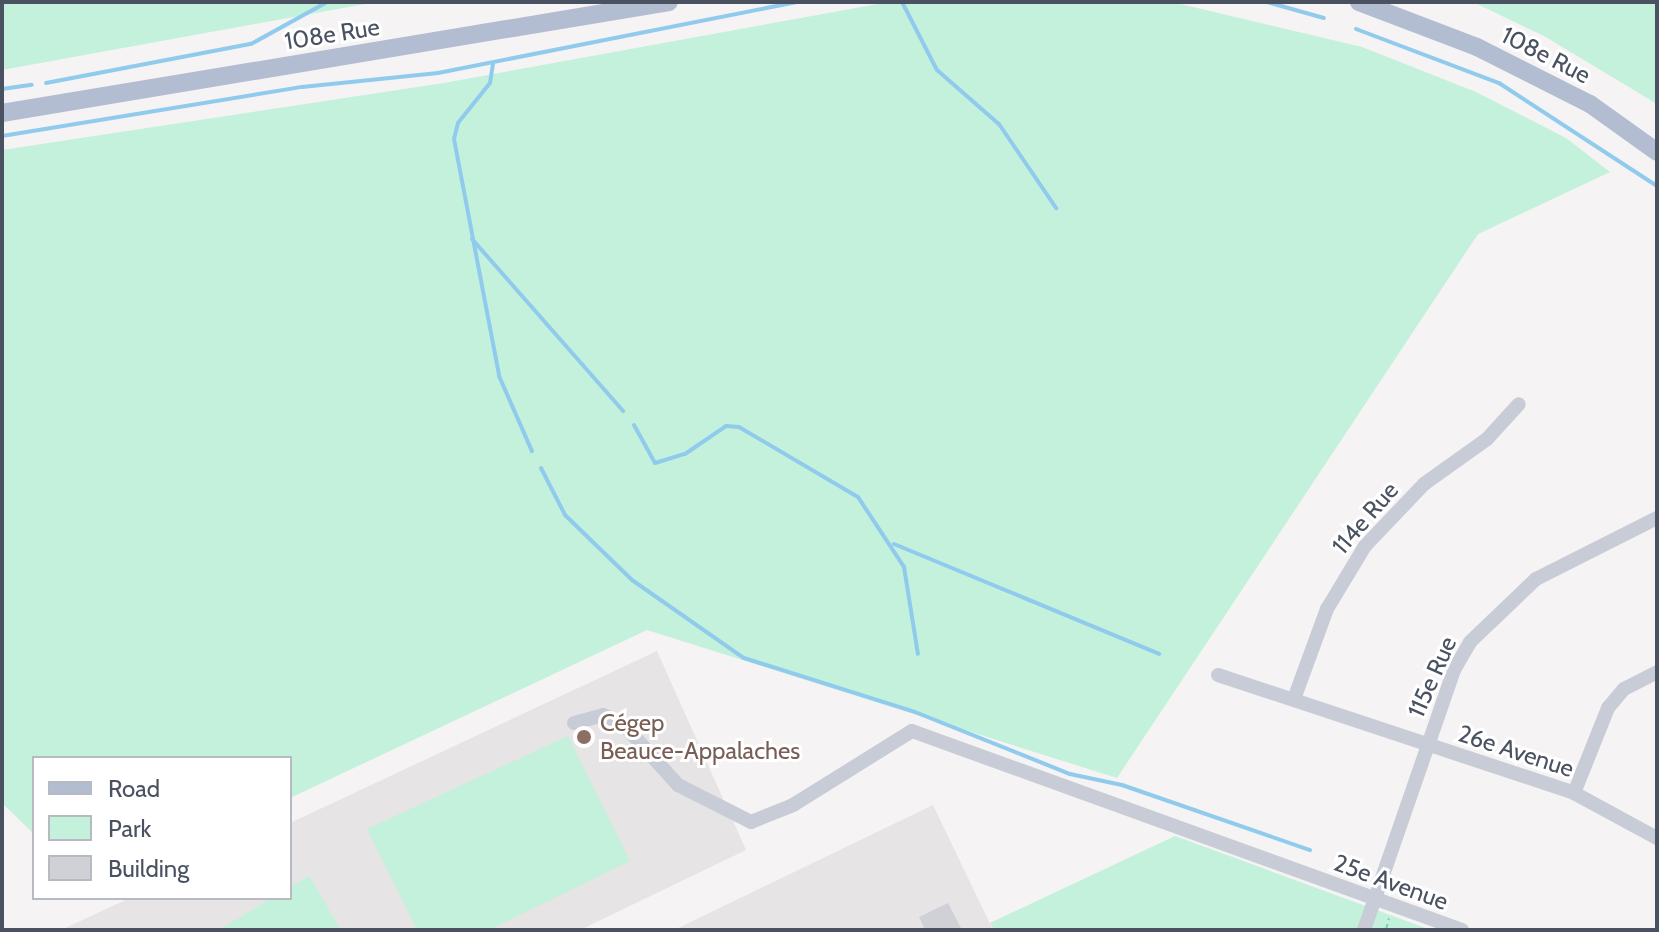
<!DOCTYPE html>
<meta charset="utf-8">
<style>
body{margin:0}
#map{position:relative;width:1659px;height:932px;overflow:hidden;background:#f5f3f3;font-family:Cabin,sans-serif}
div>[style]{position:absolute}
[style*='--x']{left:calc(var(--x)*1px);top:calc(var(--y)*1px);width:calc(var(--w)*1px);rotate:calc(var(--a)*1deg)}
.education>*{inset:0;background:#e6e4e5}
.green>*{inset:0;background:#c3f1dc}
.stream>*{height:4px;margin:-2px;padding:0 2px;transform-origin:2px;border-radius:2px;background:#90cbed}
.building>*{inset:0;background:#cfd1d7}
.path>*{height:2px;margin-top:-1px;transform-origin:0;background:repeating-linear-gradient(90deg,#7acfb3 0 6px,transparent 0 10px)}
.minor>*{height:14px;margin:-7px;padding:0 7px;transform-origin:7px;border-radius:7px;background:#c7ccd7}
.major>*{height:18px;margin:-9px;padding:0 9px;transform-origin:9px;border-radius:9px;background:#b3bdd1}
.dots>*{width:22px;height:22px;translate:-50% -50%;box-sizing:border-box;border:4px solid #fff;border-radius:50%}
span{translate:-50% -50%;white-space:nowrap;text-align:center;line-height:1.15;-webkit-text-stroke:6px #fff;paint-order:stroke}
.street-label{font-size:24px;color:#4a5261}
.education-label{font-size:24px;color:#785e54}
.left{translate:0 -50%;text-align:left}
.frame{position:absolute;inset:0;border:4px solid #4a5261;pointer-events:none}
.legend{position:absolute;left:32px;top:756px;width:260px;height:144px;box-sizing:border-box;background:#fff;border:2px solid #b7bac0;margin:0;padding:10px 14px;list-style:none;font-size:24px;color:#4a5261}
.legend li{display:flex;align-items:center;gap:16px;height:40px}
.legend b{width:40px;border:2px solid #b7bac0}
</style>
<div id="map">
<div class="education">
<div style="clip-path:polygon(657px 651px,746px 850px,580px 930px,61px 930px,130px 898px,290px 898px,290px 823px)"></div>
<div style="clip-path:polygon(933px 805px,993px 930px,674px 930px)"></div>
</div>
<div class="green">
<div style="clip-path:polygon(2px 2px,376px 2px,2px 70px)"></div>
<div style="clip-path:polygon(1172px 2px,1362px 47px,1476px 92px,1566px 138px,1610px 172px,1478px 234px,1117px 778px,647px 630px,290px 798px,290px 758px,34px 758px,34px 834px,2px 803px,2px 150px,444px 83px,878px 4px)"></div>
<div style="clip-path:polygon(1473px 2px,1657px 2px,1657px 104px,1544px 36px)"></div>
<div style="clip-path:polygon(568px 736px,630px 861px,489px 930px,417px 930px,367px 829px)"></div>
<div style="clip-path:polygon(1175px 836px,1431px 930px,994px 930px,990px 923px)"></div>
<div style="clip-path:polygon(309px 876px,341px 930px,219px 930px,272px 898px,290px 898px,290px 887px)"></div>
</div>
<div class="stream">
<div style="--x:902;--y:2;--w:76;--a:62.8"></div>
<div style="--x:937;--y:70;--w:82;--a:41.1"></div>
<div style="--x:999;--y:124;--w:102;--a:55.8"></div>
<div style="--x:906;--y:2;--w:1;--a:0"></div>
<div style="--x:1267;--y:2;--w:59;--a:15.7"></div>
<div style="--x:1356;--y:29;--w:153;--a:20.7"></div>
<div style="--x:1499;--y:83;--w:189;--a:33.1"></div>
<div style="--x:493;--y:64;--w:19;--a:99"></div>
<div style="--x:490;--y:83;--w:51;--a:128.7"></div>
<div style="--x:458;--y:123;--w:16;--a:104"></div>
<div style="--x:454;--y:139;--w:241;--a:79.2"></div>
<div style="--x:499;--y:376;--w:82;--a:66.3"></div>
<div style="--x:46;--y:83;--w:209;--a:-10.8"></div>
<div style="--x:251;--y:44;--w:87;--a:-28.9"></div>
<div style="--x:2;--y:89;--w:30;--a:-8"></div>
<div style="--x:2;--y:136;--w:304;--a:-9.3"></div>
<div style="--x:302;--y:87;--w:137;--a:-5.9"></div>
<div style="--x:438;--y:73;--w:367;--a:-11.2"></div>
<div style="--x:472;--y:239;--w:229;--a:48.7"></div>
<div style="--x:634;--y:425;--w:43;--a:61.1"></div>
<div style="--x:655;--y:463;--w:31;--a:-17"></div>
<div style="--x:685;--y:454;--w:50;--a:-34.3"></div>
<div style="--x:726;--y:426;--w:13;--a:4"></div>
<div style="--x:739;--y:427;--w:138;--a:30.5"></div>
<div style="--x:858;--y:497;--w:84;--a:56.7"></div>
<div style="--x:904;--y:567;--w:88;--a:80.9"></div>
<div style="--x:541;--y:468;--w:53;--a:62.9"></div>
<div style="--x:565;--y:515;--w:93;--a:44.1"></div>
<div style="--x:632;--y:580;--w:136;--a:34.9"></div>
<div style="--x:744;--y:658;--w:179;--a:17.5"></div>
<div style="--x:915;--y:712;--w:167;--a:21.8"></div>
<div style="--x:1070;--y:774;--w:53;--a:11.9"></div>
<div style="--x:1122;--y:785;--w:199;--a:19.1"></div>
<div style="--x:894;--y:544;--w:287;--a:22.5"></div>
</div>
<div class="building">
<div style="clip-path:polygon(948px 903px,962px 930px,925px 930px,919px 917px)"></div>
</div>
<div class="path">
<div style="--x:1386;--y:930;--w:12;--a:-76"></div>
</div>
<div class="minor">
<div style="--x:1218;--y:675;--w:375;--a:18.3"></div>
<div style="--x:1574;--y:793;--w:94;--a:28.5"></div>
<div style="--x:1294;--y:699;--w:96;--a:-69.9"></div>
<div style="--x:1327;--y:609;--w:74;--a:-58.9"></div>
<div style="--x:1365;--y:546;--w:86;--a:-46.4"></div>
<div style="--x:1424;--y:484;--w:77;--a:-35.5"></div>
<div style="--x:1487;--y:439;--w:47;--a:-47.6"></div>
<div style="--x:574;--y:723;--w:30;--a:-15"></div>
<div style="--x:603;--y:715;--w:21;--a:23"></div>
<div style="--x:622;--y:723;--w:84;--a:47.9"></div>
<div style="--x:678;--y:785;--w:82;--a:26.9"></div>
<div style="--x:751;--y:822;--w:45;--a:-22"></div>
<div style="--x:793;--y:805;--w:140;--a:-31.9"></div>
<div style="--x:912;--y:731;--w:585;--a:19.89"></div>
<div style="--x:1574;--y:793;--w:92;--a:-68.2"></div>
<div style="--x:1608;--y:708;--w:25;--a:-50"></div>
<div style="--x:1624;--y:689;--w:37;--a:-27"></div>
<div style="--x:1364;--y:930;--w:275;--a:-70.9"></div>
<div style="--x:1454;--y:670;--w:32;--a:-60"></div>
<div style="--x:1470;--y:642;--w:91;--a:-43.7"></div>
<div style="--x:1536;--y:579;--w:136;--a:-26.8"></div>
</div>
<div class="major">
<div style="--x:1359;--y:2;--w:126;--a:20.9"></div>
<div style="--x:1477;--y:47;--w:127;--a:26.8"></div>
<div style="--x:1590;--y:104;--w:82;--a:35.6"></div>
<div style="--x:2;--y:113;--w:676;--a:-9.45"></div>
</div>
<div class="dots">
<div style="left:584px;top:737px;background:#8d6e63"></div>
</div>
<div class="street-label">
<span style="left:332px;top:34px;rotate:-9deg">108e Rue</span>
<span style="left:1546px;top:55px;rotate:27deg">108e Rue</span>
<span style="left:1365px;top:518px;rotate:-49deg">114e Rue</span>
<span style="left:1432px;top:677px;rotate:-66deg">115e Rue</span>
<span style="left:1516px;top:751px;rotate:18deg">26e Avenue</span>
<span style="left:1391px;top:882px;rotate:20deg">25e Avenue</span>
</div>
<div class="education-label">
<span class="left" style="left:600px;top:737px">Cégep<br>Beauce-Appalaches</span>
</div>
<div class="frame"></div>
<ul class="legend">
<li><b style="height:10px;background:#b3bdd1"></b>Road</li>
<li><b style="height:22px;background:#c3f1dc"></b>Park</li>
<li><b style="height:22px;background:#cfd1d7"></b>Building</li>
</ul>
</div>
